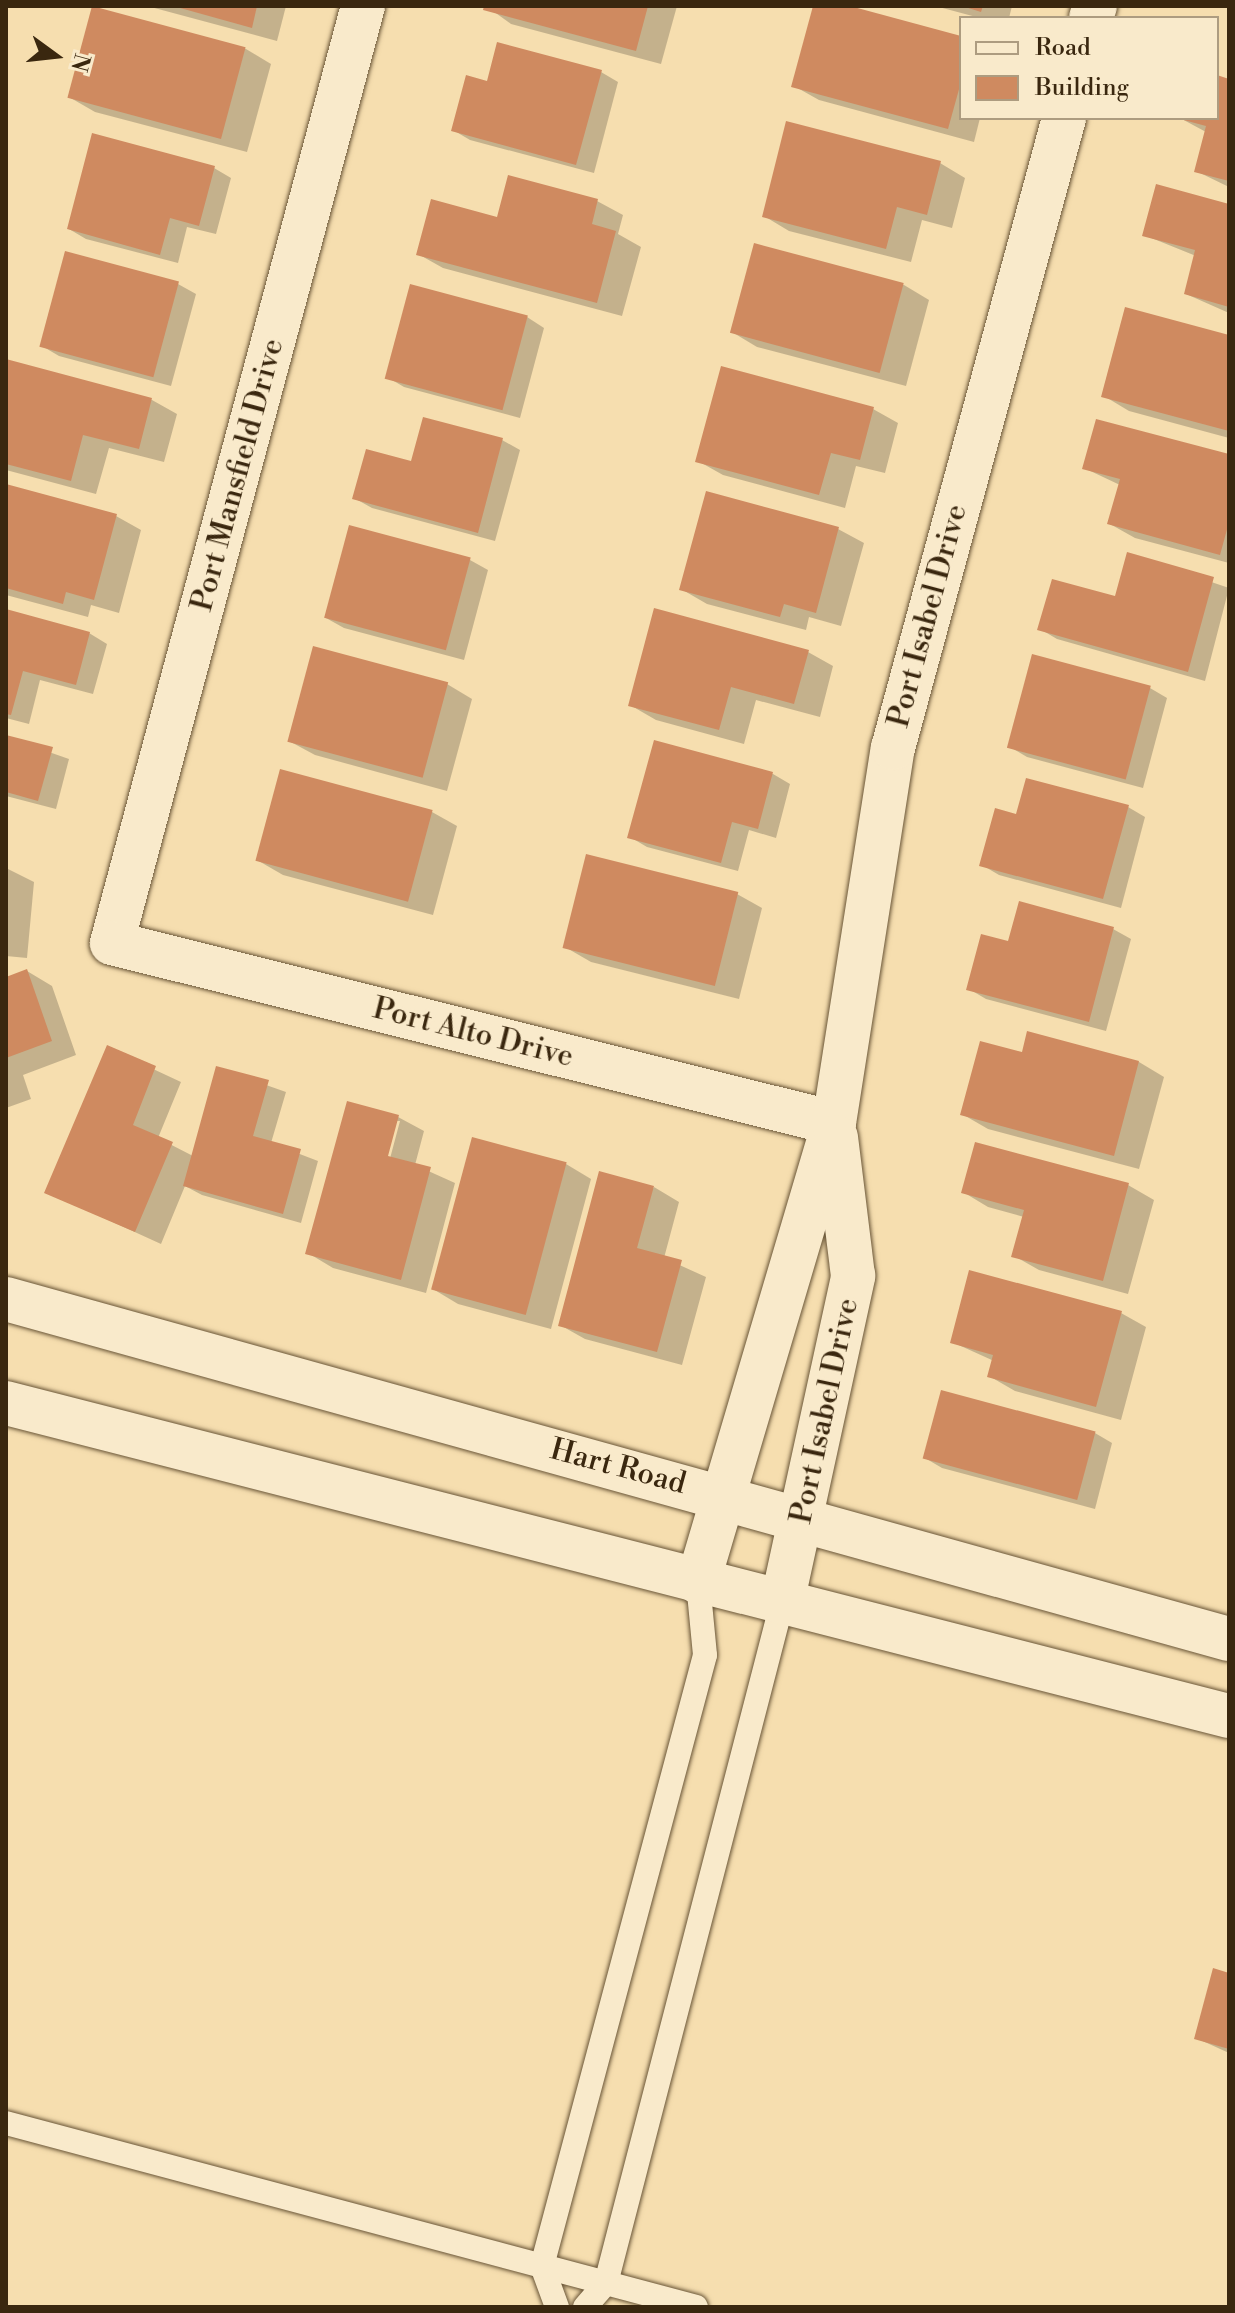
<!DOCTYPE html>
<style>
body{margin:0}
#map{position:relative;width:1235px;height:2313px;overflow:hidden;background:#f6deaf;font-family:"Libre Bodoni",serif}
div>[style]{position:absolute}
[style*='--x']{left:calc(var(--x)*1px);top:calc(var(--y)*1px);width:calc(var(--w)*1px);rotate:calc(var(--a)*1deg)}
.shadow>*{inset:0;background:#0003}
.building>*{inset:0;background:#cf8a60;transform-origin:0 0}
.roads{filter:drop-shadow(0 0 2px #695537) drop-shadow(0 0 2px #695537)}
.service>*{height:24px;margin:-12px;padding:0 12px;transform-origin:12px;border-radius:12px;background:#f9eacb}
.minor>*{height:44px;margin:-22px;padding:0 22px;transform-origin:22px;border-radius:22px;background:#f9eacb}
.tertiary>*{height:44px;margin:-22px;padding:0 22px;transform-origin:22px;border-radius:22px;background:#f9eacb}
span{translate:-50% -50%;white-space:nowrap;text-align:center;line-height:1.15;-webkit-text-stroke:6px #f9eacb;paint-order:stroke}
.street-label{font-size:30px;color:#3a270f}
.frame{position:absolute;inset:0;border:8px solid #3a270f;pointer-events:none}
.legend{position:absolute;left:959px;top:16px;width:260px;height:104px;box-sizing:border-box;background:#f9eacb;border:2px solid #ad9c80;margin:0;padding:10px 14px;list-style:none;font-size:24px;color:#3a270f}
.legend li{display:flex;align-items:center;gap:16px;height:40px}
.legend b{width:40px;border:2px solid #ad9c80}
.north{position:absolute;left:16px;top:16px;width:80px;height:80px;-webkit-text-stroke:6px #f9eacb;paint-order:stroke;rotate:105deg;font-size:22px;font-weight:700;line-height:32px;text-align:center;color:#3a270f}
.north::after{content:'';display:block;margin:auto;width:28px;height:36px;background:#3a270f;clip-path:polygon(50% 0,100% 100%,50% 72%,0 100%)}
</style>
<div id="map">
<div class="shadow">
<div style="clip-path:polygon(147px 6px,286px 6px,277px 41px)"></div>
<div style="clip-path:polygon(486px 6px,677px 6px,661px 64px,511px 24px)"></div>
<div style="clip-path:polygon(815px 6px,842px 6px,961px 38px,961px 118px,980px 118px,974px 142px,819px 100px,794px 86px)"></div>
<div style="clip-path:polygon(935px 6px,1012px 6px,1009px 18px,980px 18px)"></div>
<div style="clip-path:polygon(93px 8px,246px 49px,271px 64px,247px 152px,95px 112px,69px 97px)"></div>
<div style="clip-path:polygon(601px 72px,618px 82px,594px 173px,470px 140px,453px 130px,488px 83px)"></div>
<div style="clip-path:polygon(1217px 77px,1229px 81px,1229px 187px,1196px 171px,1206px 132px,1180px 118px,1217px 118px)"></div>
<div style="clip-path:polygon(940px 163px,965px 178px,952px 228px,922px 220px,911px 262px,789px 231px,764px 216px)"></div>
<div style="clip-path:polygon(214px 168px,231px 178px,216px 234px,187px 227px,178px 263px,86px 239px,69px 229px)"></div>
<div style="clip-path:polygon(597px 201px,623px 215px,618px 234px,641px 247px,622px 316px,443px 268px,418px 254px,498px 219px)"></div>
<div style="clip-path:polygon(1229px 206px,1229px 313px,1186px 294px,1196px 256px,1144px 235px)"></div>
<div style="clip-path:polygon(755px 245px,904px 285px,929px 300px,906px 386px,757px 347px,732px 332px)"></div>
<div style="clip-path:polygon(178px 284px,196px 294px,171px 386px,59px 356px,42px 346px)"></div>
<div style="clip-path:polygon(527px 317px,544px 328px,520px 418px,404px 387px,387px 377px)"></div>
<div style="clip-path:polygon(1229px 337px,1229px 438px,1129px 411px,1104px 396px)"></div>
<div style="clip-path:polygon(6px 361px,152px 400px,177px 414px,164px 462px,109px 448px,96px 494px,6px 470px)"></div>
<div style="clip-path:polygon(873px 409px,898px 423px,885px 473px,856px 466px,845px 508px,723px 475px,698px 461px)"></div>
<div style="clip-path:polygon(502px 440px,520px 450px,495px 541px,372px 508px,354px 498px)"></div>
<div style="clip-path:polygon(1229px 457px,1229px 563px,1135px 538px,1110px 524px,1120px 485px,1084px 468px)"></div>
<div style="clip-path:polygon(6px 486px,116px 516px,141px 530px,119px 613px,91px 605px,88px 617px,6px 595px)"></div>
<div style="clip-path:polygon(838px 529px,864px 543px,841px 626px,809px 617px,806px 630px,707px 604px,681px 589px)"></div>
<div style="clip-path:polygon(1129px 554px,1229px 588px,1205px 681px,1057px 639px,1040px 629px,1116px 599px)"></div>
<div style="clip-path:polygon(470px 560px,488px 570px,464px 660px,344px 628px,326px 618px)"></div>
<div style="clip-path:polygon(6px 611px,89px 633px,107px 644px,93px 694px,40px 680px,29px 724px,6px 718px)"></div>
<div style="clip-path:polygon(808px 652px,833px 666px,820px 717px,756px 700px,744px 744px,656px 720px,630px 705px)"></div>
<div style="clip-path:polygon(447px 684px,472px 699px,447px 791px,315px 755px,289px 741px)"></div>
<div style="clip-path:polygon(1150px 688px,1167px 698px,1143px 788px,1027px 757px,1010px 747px)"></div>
<div style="clip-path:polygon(6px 737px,69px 759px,56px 809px,6px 796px)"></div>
<div style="clip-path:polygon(655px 742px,773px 774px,790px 784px,776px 838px,749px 830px,738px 871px,647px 847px,630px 837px)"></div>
<div style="clip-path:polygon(1128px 807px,1145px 817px,1121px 908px,999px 875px,982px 865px)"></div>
<div style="clip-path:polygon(432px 812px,457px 826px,433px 915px,283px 875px,257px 860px)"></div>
<div style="clip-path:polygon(6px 868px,34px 882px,27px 958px,6px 956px)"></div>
<div style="clip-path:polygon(737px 894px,762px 908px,739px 999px,591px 962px,565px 947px)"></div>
<div style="clip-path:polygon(1113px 929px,1131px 939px,1106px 1031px,986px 999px,969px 989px,1010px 944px)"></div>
<div style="clip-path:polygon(27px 971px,52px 986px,76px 1055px,23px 1075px,31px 1099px,6px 1108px,6px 979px)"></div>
<div style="clip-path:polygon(108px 1048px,181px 1082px,158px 1138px,193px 1156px,217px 1068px,286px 1092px,271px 1143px,318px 1161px,301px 1223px,202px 1195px,185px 1186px,161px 1244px,47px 1192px)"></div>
<div style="clip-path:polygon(1023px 1054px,1139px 1062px,1164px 1077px,1139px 1169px,988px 1129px,962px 1114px)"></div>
<div style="clip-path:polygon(evenodd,348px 1103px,398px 1117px,424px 1131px,415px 1165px,455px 1183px,426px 1293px,333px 1268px,308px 1253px,348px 1103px,396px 1121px,400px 1121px,388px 1166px,384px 1165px,396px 1121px)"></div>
<div style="clip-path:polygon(976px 1144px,1128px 1185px,1154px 1200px,1128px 1294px,1039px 1270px,1014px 1256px,1024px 1217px,988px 1207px,963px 1192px)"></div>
<div style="clip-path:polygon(566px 1164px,591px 1179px,551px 1329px,458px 1304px,433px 1289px)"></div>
<div style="clip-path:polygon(654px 1187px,679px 1202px,664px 1258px,706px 1277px,682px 1365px,585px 1339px,560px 1325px)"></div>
<div style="clip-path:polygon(1121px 1313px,1146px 1327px,1121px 1420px,1015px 1391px,989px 1376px,994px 1361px,952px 1342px)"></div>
<div style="clip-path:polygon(1095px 1433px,1112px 1443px,1095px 1509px,942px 1468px,925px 1458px)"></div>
<div style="clip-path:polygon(1229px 1975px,1229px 2053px,1196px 2038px)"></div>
</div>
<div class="building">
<div style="left:92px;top:6px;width:159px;height:95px;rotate:15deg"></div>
<div style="clip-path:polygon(173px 6px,257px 6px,252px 28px)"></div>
<div style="clip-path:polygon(484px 6px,648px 6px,636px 51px,483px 10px)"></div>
<div style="clip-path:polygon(813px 6px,850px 6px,961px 36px,961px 82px,948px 129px,791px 87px)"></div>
<div style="clip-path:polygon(962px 6px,983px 6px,981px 12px)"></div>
<div style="clip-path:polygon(497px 42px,602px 70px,576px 165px,451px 131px,466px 75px,487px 81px)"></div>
<div style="clip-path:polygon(1217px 75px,1229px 79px,1229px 181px,1194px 172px,1206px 126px,1180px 119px,1217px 118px)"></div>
<div style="clip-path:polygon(786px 121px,941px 161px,927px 215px,897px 207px,886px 249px,762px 217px)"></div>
<div style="clip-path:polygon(92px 133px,215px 166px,199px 226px,170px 218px,160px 255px,67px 229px)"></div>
<div style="clip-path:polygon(508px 175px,598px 199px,592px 224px,616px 231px,597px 303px,416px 255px,431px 199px,497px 217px)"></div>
<div style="clip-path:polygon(1156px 184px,1229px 204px,1229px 307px,1184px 294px,1195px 250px,1142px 236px)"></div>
<div style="left:754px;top:243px;width:155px;height:93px;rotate:15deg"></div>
<div style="left:65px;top:251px;width:118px;height:99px;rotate:15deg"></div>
<div style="left:410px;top:284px;width:122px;height:98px;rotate:15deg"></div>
<div style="clip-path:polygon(1125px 307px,1229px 335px,1229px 431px,1101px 397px)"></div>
<div style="clip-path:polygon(6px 359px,152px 398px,139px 449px,83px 435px,71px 481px,6px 464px)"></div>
<div style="clip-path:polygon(721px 366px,874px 407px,860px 460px,831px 453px,819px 495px,695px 462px)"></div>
<div style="clip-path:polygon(423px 417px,503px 438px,478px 533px,352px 499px,366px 449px,411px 461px)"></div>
<div style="clip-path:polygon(1096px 419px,1229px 454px,1229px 522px,1220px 555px,1107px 524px,1120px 479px,1082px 469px)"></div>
<div style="clip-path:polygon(6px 484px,117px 514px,94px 600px,66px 592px,63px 604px,6px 588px)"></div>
<div style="clip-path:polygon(706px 491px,839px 527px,816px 613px,784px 604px,780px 617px,679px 590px)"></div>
<div style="left:349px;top:525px;width:126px;height:96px;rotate:15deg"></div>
<div style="clip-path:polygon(1127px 552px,1214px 577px,1188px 672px,1037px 630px,1052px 579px,1115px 596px)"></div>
<div style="clip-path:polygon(654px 608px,809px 650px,794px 704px,731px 687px,719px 730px,628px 706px)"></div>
<div style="clip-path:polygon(6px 609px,90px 632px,76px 685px,23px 671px,11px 715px,6px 714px)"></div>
<div style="left:313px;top:646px;width:140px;height:99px;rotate:15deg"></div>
<div style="left:1032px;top:654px;width:123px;height:97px;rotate:15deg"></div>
<div style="clip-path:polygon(6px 735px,53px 747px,38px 801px,6px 792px)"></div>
<div style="clip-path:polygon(654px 740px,773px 772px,758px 829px,732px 822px,721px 863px,627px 838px)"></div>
<div style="left:280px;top:769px;width:158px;height:95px;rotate:15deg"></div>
<div style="clip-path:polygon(1026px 778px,1129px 805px,1103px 899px,979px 866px,995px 808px,1016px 814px)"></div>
<div style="left:586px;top:854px;width:157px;height:97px;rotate:14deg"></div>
<div style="clip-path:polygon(1019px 901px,1114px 927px,1089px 1022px,966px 990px,981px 934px,1008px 941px)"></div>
<div style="clip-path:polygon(27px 969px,52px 1041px,6px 1058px,6px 977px)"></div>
<div style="clip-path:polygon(1027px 1031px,1139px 1061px,1114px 1156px,960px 1115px,980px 1041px,1022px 1052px)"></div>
<div style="clip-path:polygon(107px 1045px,156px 1066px,133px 1125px,173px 1142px,135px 1232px,44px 1193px)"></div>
<div style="clip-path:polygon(216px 1066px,269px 1080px,253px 1136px,301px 1149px,283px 1214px,183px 1186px)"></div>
<div style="clip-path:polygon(347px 1101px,399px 1115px,388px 1156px,431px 1167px,401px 1280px,305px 1254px)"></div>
<div style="left:472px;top:1137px;width:98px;height:158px;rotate:15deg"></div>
<div style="clip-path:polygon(975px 1142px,1129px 1183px,1103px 1281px,1011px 1257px,1024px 1210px,961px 1193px)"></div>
<div style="clip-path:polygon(599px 1171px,654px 1186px,637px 1248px,682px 1260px,657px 1352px,558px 1326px)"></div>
<div style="clip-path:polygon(969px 1270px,1122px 1311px,1096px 1407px,987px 1377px,993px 1355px,950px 1343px)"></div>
<div style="left:941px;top:1390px;width:160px;height:71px;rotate:15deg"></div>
<div style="clip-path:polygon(1213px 1968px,1229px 1973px,1229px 2049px,1194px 2039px)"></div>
</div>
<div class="roads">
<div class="service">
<div style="--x:6;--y:2123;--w:714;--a:14.93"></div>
<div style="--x:557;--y:2307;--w:44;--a:-110.1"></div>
<div style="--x:542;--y:2266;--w:632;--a:-75.06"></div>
<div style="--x:705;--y:1655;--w:73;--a:-95.5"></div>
<div style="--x:585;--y:2307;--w:32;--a:-49"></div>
<div style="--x:606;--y:2283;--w:702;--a:-75.49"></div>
</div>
<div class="minor">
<div style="--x:363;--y:6;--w:970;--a:105"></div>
<div style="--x:112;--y:943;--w:744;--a:14"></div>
<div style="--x:1091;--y:18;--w:13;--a:-72"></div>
<div style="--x:698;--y:1582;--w:479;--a:-73.5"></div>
<div style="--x:834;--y:1123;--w:380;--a:-81.1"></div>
<div style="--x:893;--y:748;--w:653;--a:-74.81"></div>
<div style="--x:782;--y:1603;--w:335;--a:-77.7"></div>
<div style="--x:853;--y:1276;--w:140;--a:-97"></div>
</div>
<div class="tertiary">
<div style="--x:6;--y:1299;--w:1269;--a:15.54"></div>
<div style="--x:6;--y:1403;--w:1262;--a:14.36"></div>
</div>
</div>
<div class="street-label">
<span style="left:238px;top:475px;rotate:-75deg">Port Mansfield Drive</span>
<span style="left:928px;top:616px;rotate:-75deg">Port Isabel Drive</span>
<span style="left:473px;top:1033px;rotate:14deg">Port Alto Drive</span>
<span style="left:825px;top:1411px;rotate:-78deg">Port Isabel Drive</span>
<span style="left:618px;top:1467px;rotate:15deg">Hart Road</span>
</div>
<div class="frame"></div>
<ul class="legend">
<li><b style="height:10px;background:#f9eacb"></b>Road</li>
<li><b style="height:22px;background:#cf8a60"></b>Building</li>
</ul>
<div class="north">N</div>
</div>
